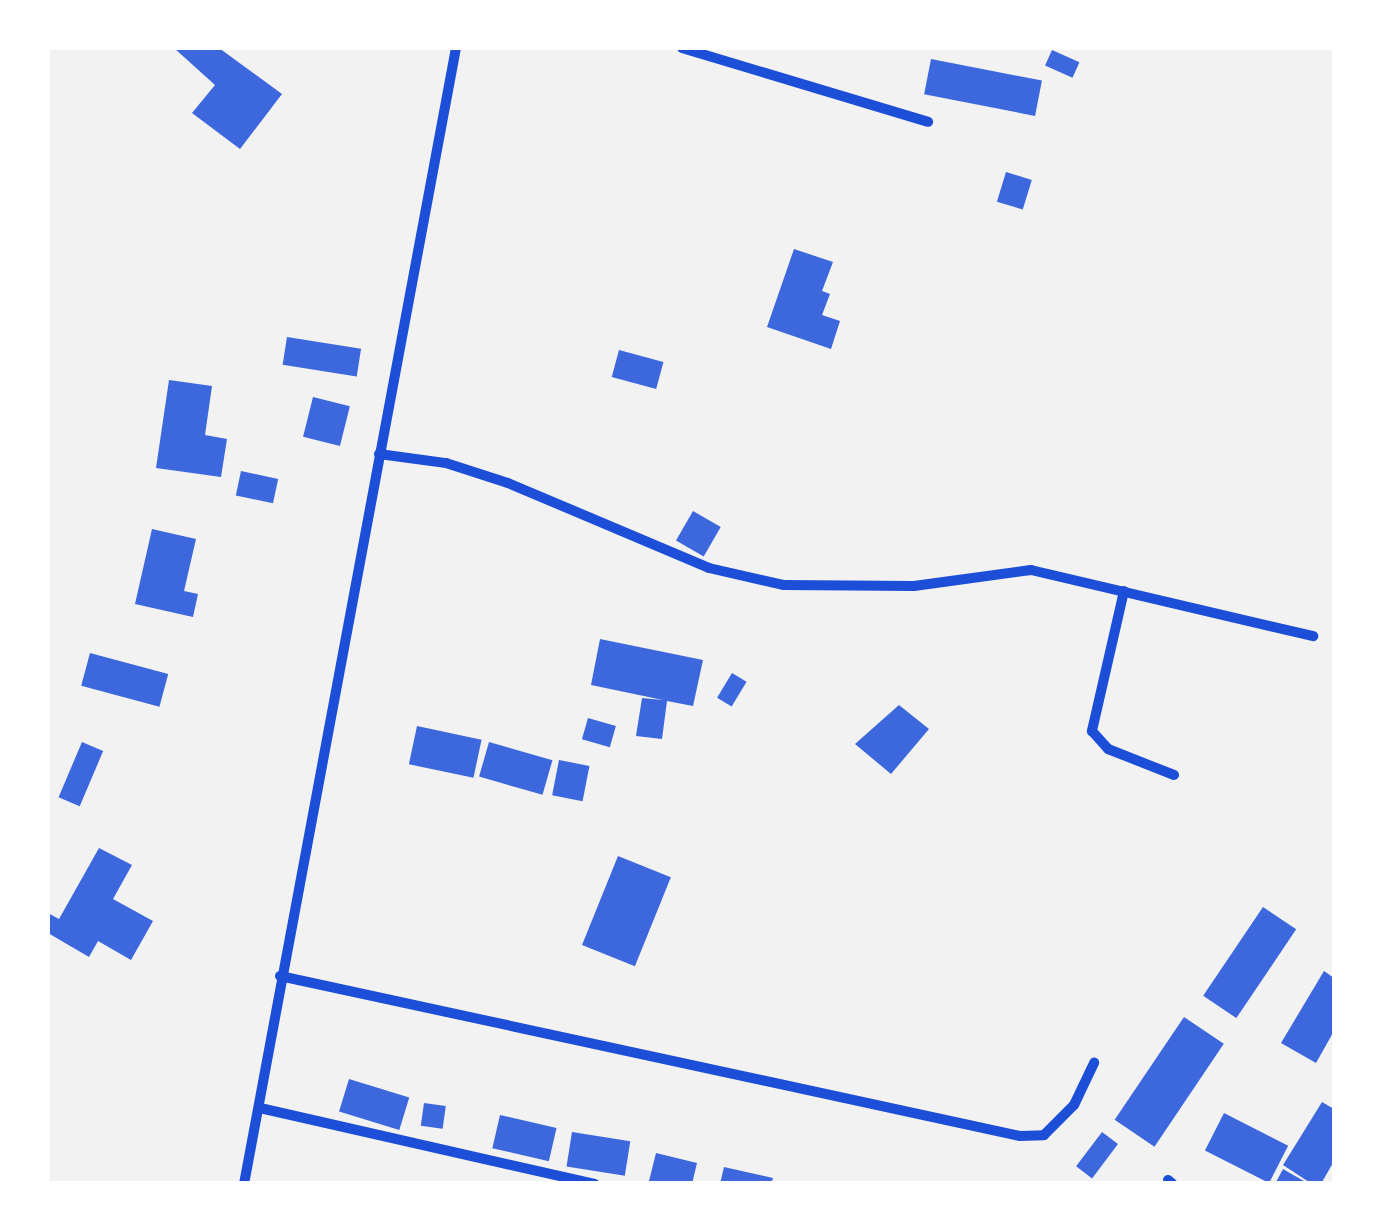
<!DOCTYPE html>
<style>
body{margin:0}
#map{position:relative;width:1382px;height:1231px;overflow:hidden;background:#f2f2f2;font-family:"Golos Text",sans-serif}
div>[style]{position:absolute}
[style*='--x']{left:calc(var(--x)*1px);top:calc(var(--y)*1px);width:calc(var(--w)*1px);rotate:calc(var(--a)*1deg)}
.building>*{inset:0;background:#3d67dc;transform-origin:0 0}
.minor>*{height:10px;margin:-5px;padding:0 5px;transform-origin:5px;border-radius:5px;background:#1d4ed8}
span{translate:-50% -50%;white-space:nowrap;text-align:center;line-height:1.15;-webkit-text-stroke:9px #fff;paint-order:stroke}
.frame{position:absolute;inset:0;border:50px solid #fff;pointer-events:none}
</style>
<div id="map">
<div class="building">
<div style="clip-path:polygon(174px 48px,219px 48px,282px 94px,240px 149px,192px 113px,215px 85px)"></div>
<div style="left:1052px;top:50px;width:30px;height:17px;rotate:24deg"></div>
<div style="left:931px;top:59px;width:113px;height:36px;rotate:11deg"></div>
<div style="left:1006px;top:172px;width:27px;height:31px;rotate:17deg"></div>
<div style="clip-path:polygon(794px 249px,833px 262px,822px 291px,830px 294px,822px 315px,840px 321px,831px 349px,767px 327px)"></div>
<div style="left:287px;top:337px;width:75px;height:28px;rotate:9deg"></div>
<div style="left:619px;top:350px;width:46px;height:28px;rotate:15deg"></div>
<div style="clip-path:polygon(169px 380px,212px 386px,205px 435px,227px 439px,221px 477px,156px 468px)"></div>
<div style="left:313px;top:397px;width:38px;height:41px;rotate:14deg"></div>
<div style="left:241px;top:471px;width:38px;height:25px;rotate:12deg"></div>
<div style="left:693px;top:511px;width:32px;height:34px;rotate:30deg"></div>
<div style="clip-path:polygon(152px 529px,196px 539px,184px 591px,198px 594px,193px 617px,135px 604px)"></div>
<div style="clip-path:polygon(600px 639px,703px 660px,693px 706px,667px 701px,662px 739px,636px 736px,642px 698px,663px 700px,591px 685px)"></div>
<div style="left:90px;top:653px;width:81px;height:34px;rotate:15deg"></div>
<div style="left:732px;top:673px;width:17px;height:29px;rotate:31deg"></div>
<div style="clip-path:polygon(899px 705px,929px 729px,891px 774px,855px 744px)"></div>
<div style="left:588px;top:718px;width:29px;height:22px;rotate:16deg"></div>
<div style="left:417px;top:726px;width:66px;height:39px;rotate:12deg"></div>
<div style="left:82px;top:742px;width:23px;height:60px;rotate:23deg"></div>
<div style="left:489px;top:742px;width:66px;height:36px;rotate:16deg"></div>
<div style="left:559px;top:760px;width:31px;height:36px;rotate:11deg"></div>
<div style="clip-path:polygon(99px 848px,132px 865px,113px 899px,153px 921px,131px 960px,98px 941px,89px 957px,48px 933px,48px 913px,59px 919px)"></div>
<div style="left:618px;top:856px;width:57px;height:96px;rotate:22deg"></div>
<div style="left:1263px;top:907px;width:40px;height:107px;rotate:34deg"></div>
<div style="clip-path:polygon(1324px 971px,1334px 978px,1334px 1031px,1316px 1063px,1281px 1043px)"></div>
<div style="left:1184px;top:1017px;width:48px;height:124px;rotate:34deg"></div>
<div style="left:349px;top:1079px;width:63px;height:34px;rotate:17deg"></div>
<div style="clip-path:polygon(1322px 1102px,1334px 1109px,1334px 1161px,1321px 1184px,1312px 1184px,1283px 1165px)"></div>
<div style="left:424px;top:1103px;width:22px;height:23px;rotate:8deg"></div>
<div style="left:1224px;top:1113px;width:72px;height:42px;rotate:27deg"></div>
<div style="left:500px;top:1115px;width:58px;height:34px;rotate:13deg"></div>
<div style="left:572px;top:1132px;width:59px;height:35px;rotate:9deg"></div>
<div style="left:1102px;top:1132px;width:20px;height:43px;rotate:37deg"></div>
<div style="clip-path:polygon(656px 1153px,697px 1163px,692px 1184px,649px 1181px)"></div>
<div style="clip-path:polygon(724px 1167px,773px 1178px,771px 1184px,720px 1184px)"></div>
<div style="clip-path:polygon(1283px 1169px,1309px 1184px,1275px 1184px)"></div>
</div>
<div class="minor">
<div style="--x:682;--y:48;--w:257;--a:16.7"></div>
<div style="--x:379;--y:454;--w:68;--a:7.7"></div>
<div style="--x:446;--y:463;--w:65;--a:17.9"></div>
<div style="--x:508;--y:483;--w:218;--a:22.9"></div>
<div style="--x:709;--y:568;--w:76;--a:12.9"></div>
<div style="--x:783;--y:585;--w:131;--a:0.4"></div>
<div style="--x:914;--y:586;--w:118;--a:-7.8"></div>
<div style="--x:1031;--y:570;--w:290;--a:13.2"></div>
<div style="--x:1124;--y:591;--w:144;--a:102.9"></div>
<div style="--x:1092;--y:731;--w:24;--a:48"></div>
<div style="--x:1108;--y:749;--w:71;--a:21.5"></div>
<div style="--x:280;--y:976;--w:757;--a:12.2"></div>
<div style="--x:1020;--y:1136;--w:24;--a:-2"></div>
<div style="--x:1044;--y:1135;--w:42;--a:-45"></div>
<div style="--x:1074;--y:1105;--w:47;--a:-64.5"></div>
<div style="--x:260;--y:1108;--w:343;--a:12.8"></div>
<div style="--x:1168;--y:1180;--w:6;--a:39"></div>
<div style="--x:244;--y:1184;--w:1156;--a:-79.43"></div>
</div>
<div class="frame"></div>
</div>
